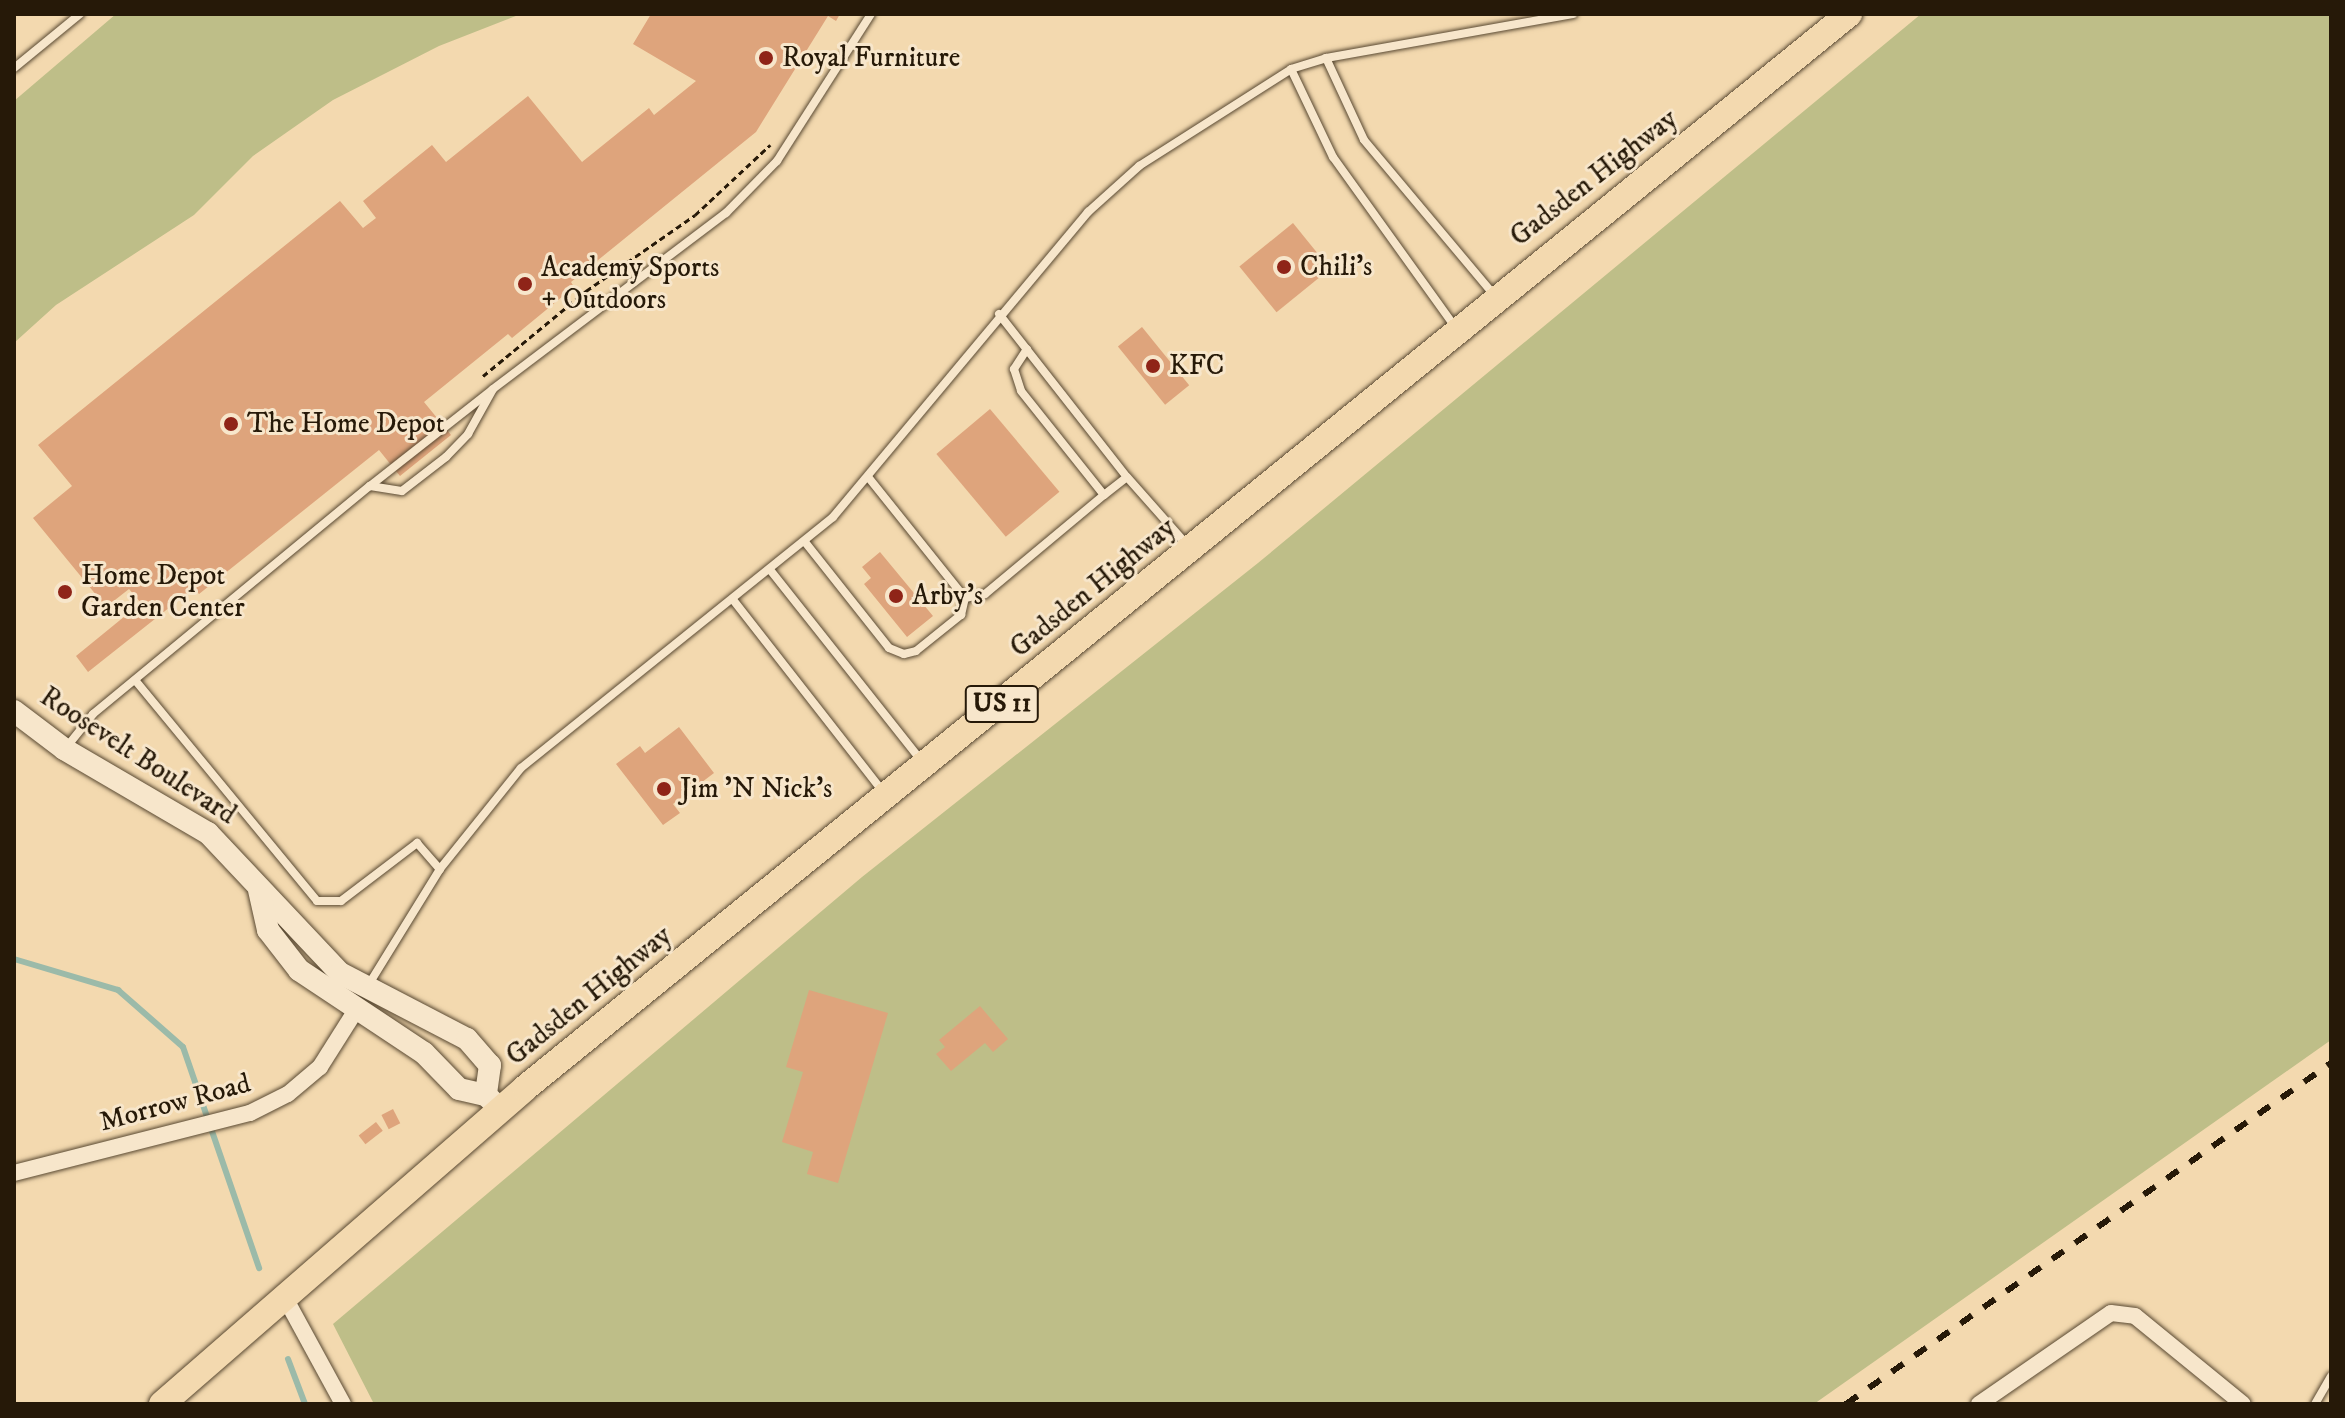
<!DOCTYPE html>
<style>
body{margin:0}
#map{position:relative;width:2345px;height:1418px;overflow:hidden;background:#f3d9af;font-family:"IM FELL DW Pica",serif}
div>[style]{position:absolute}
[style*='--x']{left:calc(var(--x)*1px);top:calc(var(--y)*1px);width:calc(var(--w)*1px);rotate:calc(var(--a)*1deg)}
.green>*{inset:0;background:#bebe88}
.stream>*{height:6px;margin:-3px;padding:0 3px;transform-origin:3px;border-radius:3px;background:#9bbaa9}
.building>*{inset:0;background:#dea47c;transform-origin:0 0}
.path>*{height:3px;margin-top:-1.5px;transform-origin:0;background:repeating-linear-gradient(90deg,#261908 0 6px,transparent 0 10px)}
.roads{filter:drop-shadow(0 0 2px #594932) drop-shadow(0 0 2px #594932)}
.service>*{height:8px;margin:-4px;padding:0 4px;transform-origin:4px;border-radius:4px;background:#f7e6cb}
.minor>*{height:16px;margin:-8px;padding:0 8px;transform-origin:8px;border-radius:8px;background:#f7e6cb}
.tertiary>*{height:22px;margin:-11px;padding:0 11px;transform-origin:11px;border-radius:11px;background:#f7e6cb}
.primary>*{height:26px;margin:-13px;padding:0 13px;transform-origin:13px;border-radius:13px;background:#f3d9af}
.rail>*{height:6px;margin-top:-3px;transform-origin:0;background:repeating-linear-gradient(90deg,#261908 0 14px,transparent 0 28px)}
.dots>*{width:22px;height:22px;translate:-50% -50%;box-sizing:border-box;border:4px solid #f7e6cb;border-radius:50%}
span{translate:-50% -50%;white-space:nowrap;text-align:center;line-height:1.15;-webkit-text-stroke:6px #f7e6cb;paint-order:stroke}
.shield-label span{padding:2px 6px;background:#f7e6cb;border:2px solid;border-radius:6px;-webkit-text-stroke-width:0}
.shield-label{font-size:26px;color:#261908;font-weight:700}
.poi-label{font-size:28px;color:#261908}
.left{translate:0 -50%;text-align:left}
.street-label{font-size:28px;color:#261908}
.frame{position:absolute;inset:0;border:16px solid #261908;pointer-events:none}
</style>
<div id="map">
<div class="green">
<div style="clip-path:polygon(116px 14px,521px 14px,439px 46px,333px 100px,253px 156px,194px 215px,56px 305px,14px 343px,14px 101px)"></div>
<div style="clip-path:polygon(1921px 14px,2331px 14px,2331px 1040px,1814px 1404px,374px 1404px,333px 1324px,862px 877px,1258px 563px)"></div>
</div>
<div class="stream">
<div style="--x:14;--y:959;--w:109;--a:16.6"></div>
<div style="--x:118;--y:990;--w:86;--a:41.2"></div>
<div style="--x:183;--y:1047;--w:234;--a:71"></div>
<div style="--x:288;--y:1359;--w:48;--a:69.3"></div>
</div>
<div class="building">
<div style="clip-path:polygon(651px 14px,840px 14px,836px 21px,828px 16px,756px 132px,571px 282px,574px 287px,512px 338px,508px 334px,424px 402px,451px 435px,400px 476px,379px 450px,199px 594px,194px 588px,88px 672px,76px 656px,141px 603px,129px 589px,106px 607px,33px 518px,72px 486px,38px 445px,340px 201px,363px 228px,376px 218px,363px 201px,432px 145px,446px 162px,528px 96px,582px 162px,649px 108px,654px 115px,696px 81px,633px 44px)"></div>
<div style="left:1293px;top:223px;width:59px;height:69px;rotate:51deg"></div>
<div style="left:1142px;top:327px;width:75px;height:31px;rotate:51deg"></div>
<div style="left:990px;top:409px;width:108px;height:70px;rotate:50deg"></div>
<div style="clip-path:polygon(880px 552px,933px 616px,907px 637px,864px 584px,871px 578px,862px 567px)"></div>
<div style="clip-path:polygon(679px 727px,714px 773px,673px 804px,680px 813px,663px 825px,616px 764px,640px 746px,645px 753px)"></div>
<div style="clip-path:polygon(809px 990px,888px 1013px,838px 1183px,807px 1174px,813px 1152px,782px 1142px,803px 1072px,786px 1067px)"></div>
<div style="clip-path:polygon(980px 1006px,1008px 1039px,993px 1052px,985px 1043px,951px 1071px,936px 1054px,945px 1047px,939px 1040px)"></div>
<div style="left:393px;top:1109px;width:16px;height:13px;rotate:63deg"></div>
<div style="left:376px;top:1122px;width:11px;height:22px;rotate:52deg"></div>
</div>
<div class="path">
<div style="--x:483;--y:376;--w:134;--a:-39.5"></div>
<div style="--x:586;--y:291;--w:133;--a:-34.9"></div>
<div style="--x:695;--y:215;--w:103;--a:-43"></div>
</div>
<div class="roads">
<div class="service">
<div style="--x:1326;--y:58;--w:90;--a:65.1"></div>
<div style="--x:1364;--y:140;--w:204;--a:50"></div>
<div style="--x:14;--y:68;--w:85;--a:-39.3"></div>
<div style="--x:1291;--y:69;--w:98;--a:64.5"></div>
<div style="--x:1333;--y:157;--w:209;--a:54.3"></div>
<div style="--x:999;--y:314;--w:207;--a:51.9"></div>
<div style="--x:1127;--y:477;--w:92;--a:48.5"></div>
<div style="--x:1027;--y:349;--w:24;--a:123"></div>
<div style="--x:1014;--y:369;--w:23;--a:72"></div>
<div style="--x:1021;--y:391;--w:133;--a:51.4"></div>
<div style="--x:1104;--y:495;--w:29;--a:-38"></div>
<div style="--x:370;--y:486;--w:155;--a:-38.2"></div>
<div style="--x:805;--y:542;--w:135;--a:51.6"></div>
<div style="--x:889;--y:648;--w:16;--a:22"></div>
<div style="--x:904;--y:654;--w:12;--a:-14"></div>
<div style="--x:916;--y:651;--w:58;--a:-38.7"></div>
<div style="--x:961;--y:615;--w:17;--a:-77"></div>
<div style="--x:965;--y:598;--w:154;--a:-128.7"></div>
<div style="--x:771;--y:571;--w:245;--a:51.6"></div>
<div style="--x:965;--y:598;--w:20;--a:-11"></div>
<div style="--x:985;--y:594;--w:155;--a:-39.8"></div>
<div style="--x:734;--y:601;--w:244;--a:52"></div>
<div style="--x:135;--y:680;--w:286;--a:50.5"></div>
<div style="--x:317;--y:901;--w:24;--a:0"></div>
<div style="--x:341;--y:901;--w:96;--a:-37.3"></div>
<div style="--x:417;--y:843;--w:35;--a:49"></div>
<div style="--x:65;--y:749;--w:45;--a:-51.3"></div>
<div style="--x:93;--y:714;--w:359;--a:-39.5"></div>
<div style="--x:370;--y:486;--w:32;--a:9"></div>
<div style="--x:402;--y:491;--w:56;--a:-37.7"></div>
<div style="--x:446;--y:457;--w:32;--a:-46"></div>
<div style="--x:468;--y:434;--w:51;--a:-60.9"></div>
<div style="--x:493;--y:389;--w:292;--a:-37.1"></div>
<div style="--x:726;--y:213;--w:73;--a:-45.6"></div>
<div style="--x:777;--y:161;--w:174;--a:-57.4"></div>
<div style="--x:369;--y:984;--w:135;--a:-58.3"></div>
<div style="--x:440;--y:869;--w:129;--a:-51.3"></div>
<div style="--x:521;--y:768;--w:400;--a:-38.8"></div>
<div style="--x:833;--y:517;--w:398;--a:-50.1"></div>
<div style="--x:1088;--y:212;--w:69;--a:-42"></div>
<div style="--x:1139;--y:166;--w:180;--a:-32.5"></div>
<div style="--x:1291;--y:69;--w:37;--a:-17"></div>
<div style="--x:1326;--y:58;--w:251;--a:-10.1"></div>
<div style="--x:2315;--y:1404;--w:32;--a:-60"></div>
</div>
<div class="minor">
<div style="--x:14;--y:1173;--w:244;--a:-14.3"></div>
<div style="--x:250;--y:1113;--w:42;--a:-26.6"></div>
<div style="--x:288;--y:1094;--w:42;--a:-40.2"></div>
<div style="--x:320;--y:1067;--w:67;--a:-57.7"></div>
<div style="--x:283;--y:1294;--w:125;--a:61.4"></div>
<div style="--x:1979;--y:1404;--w:160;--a:-34.6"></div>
<div style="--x:2111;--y:1313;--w:24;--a:7"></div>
<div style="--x:2135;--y:1316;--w:139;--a:39.2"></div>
</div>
<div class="tertiary">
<div style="--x:14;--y:711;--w:63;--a:37.2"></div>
<div style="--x:64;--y:749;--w:167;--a:30.3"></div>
<div style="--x:208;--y:833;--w:192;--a:46.7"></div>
<div style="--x:340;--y:973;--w:143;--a:27.5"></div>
<div style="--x:467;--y:1039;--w:35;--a:49"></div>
<div style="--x:490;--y:1065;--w:30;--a:98"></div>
<div style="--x:259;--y:890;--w:41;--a:77.3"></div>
<div style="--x:268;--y:930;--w:51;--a:52.2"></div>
<div style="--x:299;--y:970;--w:150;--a:33.6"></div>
<div style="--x:424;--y:1053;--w:50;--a:45.8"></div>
<div style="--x:459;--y:1089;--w:28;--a:13"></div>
<div style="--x:486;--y:1095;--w:14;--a:45"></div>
</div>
<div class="primary">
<div style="--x:162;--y:1404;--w:481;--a:-41"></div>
<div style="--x:525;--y:1088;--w:1705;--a:-39.05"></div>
</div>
</div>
<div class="rail">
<div style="--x:1846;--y:1404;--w:593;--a:-35.11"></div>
</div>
<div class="dots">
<div style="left:766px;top:58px;background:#8f2418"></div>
<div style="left:1284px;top:267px;background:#8f2418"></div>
<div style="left:525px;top:284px;background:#8f2418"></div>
<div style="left:1153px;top:366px;background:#8f2418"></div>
<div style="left:231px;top:424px;background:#8f2418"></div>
<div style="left:65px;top:592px;background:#8f2418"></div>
<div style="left:896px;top:596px;background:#8f2418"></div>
<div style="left:664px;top:789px;background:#8f2418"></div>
</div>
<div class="shield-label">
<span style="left:1002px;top:704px">US 11</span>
</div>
<div class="poi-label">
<span class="left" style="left:782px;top:58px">Royal Furniture</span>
<span class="left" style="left:1300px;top:267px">Chili's</span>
<span class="left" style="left:541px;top:284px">Academy Sports<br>+ Outdoors</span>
<span class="left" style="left:1169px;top:366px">KFC</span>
<span class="left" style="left:247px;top:424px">The Home Depot</span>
<span class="left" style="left:81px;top:592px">Home Depot<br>Garden Center</span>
<span class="left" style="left:912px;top:596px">Arby's</span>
<span class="left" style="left:680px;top:789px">Jim 'N Nick's</span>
</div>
<div class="street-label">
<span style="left:1594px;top:178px;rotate:-38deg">Gadsden Highway</span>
<span style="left:1093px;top:588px;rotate:-39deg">Gadsden Highway</span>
<span style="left:138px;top:756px;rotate:33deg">Roosevelt Boulevard</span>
<span style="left:589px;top:996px;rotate:-39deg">Gadsden Highway</span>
<span style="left:175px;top:1103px;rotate:-15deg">Morrow Road</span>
</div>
<div class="frame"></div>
</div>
